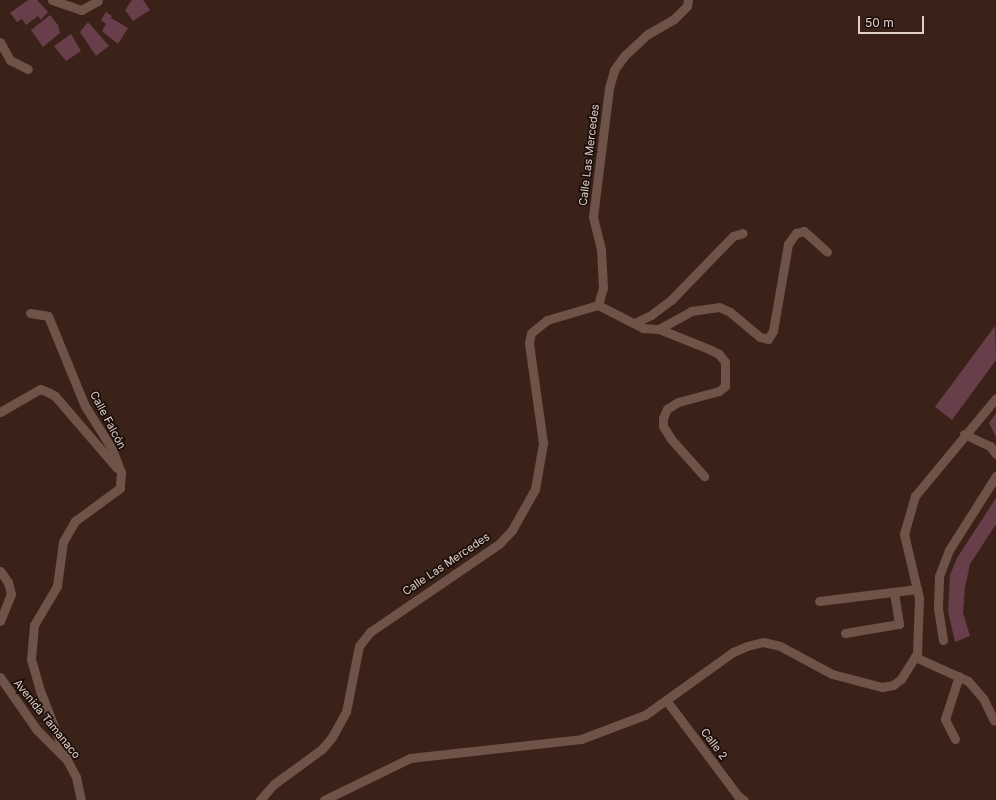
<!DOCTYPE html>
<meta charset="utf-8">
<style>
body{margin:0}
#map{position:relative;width:996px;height:800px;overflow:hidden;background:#3b2218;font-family:Inter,sans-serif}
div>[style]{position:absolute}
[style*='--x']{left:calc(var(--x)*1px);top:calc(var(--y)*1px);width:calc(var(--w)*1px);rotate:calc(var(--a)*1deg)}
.building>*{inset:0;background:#693e4b}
.minor>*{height:9px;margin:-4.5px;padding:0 4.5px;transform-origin:4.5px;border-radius:4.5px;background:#6f5248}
span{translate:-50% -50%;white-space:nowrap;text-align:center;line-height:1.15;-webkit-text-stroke:3.5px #1a0e0a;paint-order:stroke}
.street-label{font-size:11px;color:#e1cfc9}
.scale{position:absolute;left:858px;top:16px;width:66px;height:18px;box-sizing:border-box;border:2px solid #e1cfc9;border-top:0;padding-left:5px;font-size:12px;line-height:14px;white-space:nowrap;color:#e1cfc9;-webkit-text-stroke:3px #1a0e0a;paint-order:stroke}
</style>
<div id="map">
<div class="building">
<div style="clip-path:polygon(28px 0,37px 0,48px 12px,41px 20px,38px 16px,26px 25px,22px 19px,17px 22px,10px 13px)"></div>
<div style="clip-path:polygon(132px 0,143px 0,150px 10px,133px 21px,125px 10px)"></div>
<div style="clip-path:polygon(106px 12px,112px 16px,111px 18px,128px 28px,118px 44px,102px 31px,106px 24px,101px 20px)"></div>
<div style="clip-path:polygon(50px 15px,58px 25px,60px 33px,43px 47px,31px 30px)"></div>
<div style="clip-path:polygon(88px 22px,109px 46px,96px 56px,80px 32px)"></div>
<div style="clip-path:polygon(71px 34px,81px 51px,66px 61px,54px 46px)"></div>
<div style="clip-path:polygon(995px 326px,996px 360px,952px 420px,935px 407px)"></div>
<div style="clip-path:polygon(996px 413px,996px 437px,989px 423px)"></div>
<div style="clip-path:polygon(996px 498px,996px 524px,970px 564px,965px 587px,963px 613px,970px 636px,955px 642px,948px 611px,950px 575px,957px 558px)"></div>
</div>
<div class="minor">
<div style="--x:52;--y:0;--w:31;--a:19"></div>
<div style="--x:81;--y:10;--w:19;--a:-28"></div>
<div style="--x:0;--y:42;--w:21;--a:61"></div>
<div style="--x:10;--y:60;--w:20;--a:27"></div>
<div style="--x:598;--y:305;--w:51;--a:27.1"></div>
<div style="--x:643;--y:328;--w:16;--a:4"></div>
<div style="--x:659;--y:329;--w:54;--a:21.8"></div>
<div style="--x:709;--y:349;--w:11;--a:27"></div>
<div style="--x:719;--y:354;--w:10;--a:53"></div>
<div style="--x:725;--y:362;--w:24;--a:90"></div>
<div style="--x:725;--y:386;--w:8;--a:140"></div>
<div style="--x:719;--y:391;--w:42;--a:165"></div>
<div style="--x:678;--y:402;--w:13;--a:148"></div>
<div style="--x:667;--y:409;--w:10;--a:114"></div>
<div style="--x:663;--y:418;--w:8;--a:90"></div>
<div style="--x:663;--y:426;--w:15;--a:58"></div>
<div style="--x:671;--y:439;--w:50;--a:48.3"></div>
<div style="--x:30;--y:313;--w:18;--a:9"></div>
<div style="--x:48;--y:316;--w:97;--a:67.7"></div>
<div style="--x:85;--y:406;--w:51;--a:57.9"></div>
<div style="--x:112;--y:449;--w:25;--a:69"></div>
<div style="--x:121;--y:472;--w:16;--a:94"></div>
<div style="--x:120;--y:488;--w:56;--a:143.7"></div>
<div style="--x:75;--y:521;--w:24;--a:120"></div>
<div style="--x:63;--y:542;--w:44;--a:97.8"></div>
<div style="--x:57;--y:586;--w:45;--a:120.5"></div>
<div style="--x:34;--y:625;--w:34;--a:95"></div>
<div style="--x:31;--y:659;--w:35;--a:74"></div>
<div style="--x:41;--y:693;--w:72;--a:68.8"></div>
<div style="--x:634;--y:323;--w:19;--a:-25"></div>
<div style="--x:651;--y:315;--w:25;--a:-37"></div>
<div style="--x:671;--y:300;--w:89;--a:-45.9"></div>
<div style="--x:733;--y:236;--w:10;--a:-17"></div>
<div style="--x:659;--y:329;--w:37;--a:-29"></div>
<div style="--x:691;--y:311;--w:28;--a:-8"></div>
<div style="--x:719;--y:307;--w:12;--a:24"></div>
<div style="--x:730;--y:312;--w:39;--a:40"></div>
<div style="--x:760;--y:337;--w:8;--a:14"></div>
<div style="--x:768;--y:339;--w:9;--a:-58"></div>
<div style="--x:773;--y:331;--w:88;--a:-80.2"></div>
<div style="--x:788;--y:244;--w:14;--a:-54"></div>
<div style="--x:796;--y:233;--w:8;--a:-14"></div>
<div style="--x:804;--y:231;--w:31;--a:42"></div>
<div style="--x:0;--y:412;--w:46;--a:-29.9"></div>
<div style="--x:40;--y:389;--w:9;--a:21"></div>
<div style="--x:48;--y:392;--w:8;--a:30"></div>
<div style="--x:55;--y:396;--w:95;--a:49.3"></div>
<div style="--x:964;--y:434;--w:29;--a:25"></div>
<div style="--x:990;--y:446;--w:10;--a:53"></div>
<div style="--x:0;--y:571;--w:14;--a:54"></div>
<div style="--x:8;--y:582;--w:12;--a:76"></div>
<div style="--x:11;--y:594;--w:29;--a:112"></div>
<div style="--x:819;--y:601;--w:99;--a:-7"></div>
<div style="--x:845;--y:633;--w:55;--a:-9.5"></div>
<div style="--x:899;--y:624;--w:32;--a:-99"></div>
<div style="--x:943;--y:640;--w:33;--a:-99"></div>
<div style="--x:938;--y:607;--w:31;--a:-88"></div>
<div style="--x:939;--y:576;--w:28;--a:-69"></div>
<div style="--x:949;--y:550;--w:88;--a:-57.6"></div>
<div style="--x:915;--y:657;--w:58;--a:24.4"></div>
<div style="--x:968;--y:681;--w:23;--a:49"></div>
<div style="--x:983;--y:698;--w:25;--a:64"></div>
<div style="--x:0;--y:677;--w:65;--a:55.1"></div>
<div style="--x:37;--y:730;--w:42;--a:45"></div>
<div style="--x:67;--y:760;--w:19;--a:62"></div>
<div style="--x:76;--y:777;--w:24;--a:78"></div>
<div style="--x:666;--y:700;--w:120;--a:53.1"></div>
<div style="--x:738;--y:796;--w:7;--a:34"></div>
<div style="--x:955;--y:739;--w:22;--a:-117"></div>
<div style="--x:945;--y:719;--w:45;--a:-72"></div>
<div style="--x:260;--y:800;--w:21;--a:-49"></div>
<div style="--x:274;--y:784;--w:59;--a:-36.1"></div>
<div style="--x:322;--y:749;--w:16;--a:-50"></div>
<div style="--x:332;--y:737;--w:29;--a:-61"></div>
<div style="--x:346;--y:712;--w:67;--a:-78.9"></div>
<div style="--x:359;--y:646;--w:18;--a:-52"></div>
<div style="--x:370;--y:632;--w:156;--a:-34.3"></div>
<div style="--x:499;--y:544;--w:19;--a:-47"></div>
<div style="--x:512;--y:530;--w:47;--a:-60.7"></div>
<div style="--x:535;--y:489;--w:47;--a:-80.1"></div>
<div style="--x:543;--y:443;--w:101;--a:-98"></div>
<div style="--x:529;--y:343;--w:10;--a:-79"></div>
<div style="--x:531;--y:333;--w:21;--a:-39"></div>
<div style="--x:547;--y:320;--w:53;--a:-16.4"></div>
<div style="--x:598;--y:305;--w:18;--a:-74"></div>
<div style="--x:603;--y:288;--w:39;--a:-93"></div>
<div style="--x:601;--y:249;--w:33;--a:-104"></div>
<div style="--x:593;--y:217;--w:130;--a:-82.9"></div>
<div style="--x:609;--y:88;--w:19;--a:-74"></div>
<div style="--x:614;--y:70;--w:17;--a:-54"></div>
<div style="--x:624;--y:56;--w:33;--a:-43"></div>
<div style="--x:648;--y:34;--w:30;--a:-30"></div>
<div style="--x:674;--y:19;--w:18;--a:-45"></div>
<div style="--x:687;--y:6;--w:6;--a:-81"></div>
<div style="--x:324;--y:800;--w:96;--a:-26"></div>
<div style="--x:410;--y:758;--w:172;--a:-6.3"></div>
<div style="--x:581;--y:739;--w:68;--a:-20.6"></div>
<div style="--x:645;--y:715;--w:108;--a:-35.6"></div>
<div style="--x:733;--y:652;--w:15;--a:-23"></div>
<div style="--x:747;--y:646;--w:16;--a:-14"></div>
<div style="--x:763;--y:642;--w:17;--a:13"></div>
<div style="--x:780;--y:646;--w:59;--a:28.3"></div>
<div style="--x:832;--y:674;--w:52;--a:14.6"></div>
<div style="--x:882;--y:687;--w:11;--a:-10"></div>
<div style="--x:893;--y:685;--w:10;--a:-37"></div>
<div style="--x:901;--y:679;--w:31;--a:-58"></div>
<div style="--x:917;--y:653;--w:55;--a:-87.9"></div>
<div style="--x:919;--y:598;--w:66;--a:-103.2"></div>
<div style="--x:904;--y:534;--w:40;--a:-74"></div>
<div style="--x:915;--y:496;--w:127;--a:-50.4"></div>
</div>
<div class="street-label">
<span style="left:589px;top:155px;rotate:-83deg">Calle Las Mercedes</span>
<span style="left:108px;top:420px;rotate:62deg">Calle Falcón</span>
<span style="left:446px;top:564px;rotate:-34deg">Calle Las Mercedes</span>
<span style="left:47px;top:719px;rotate:51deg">Avenida Tamanaco</span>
<span style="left:714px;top:744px;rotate:53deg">Calle 2</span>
</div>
<div class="scale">50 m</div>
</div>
